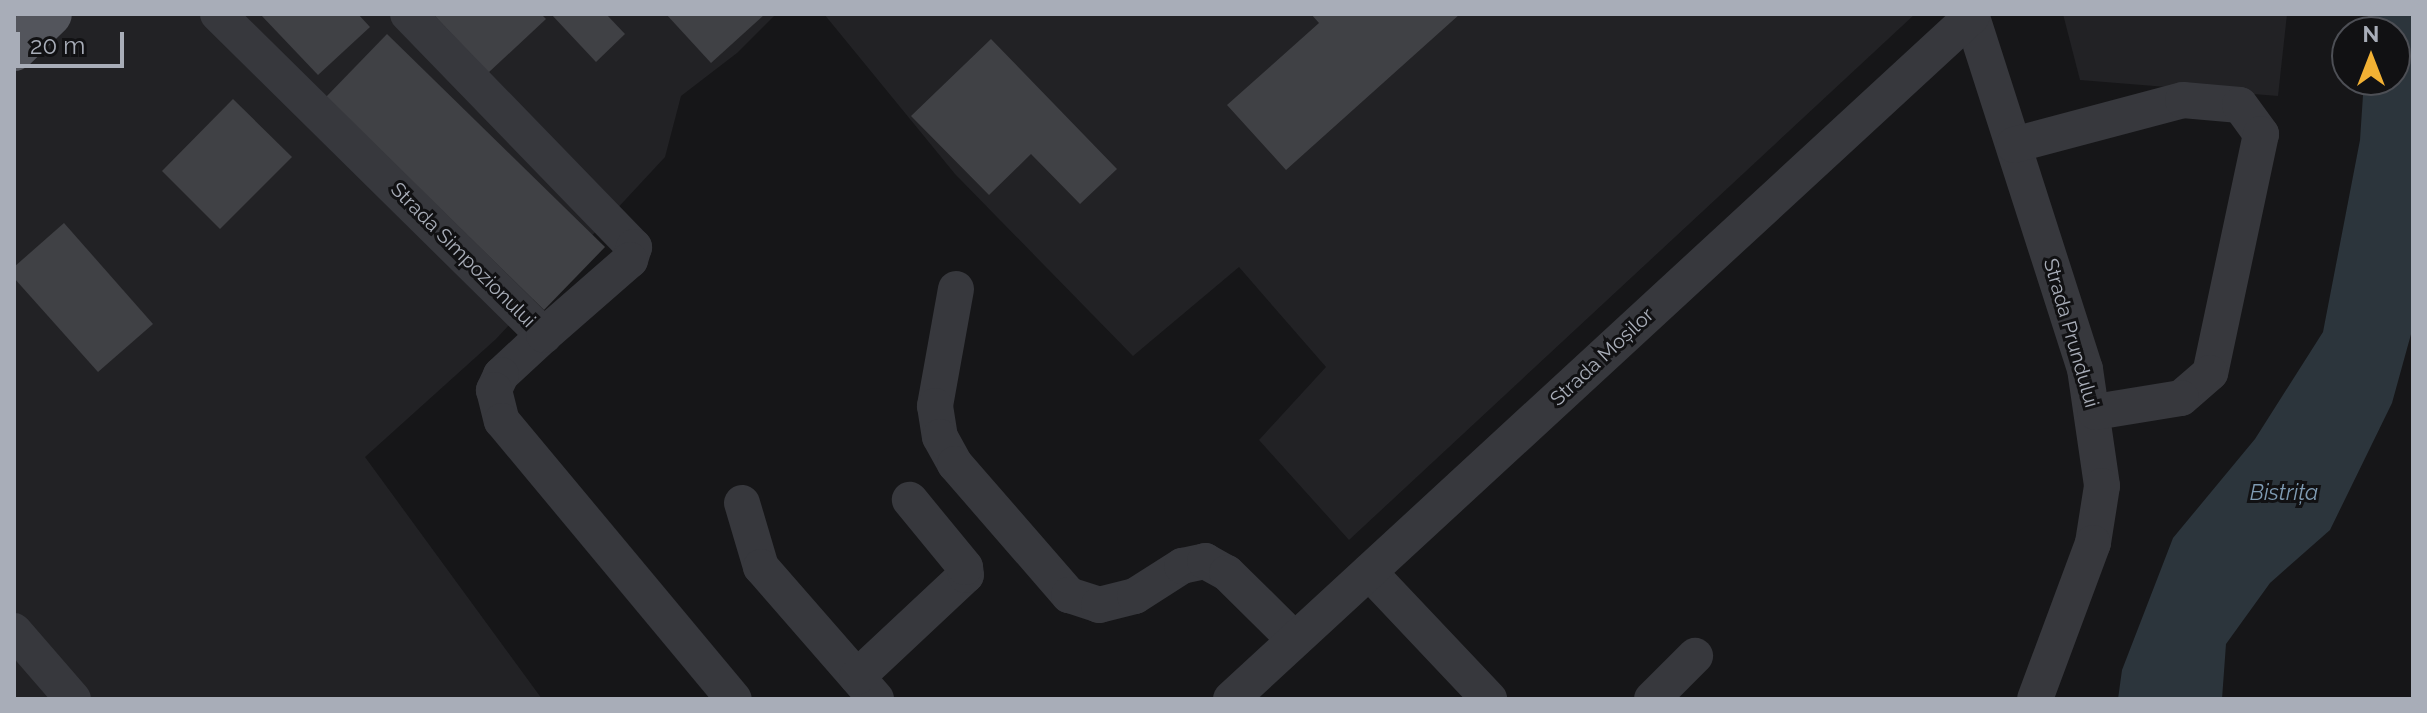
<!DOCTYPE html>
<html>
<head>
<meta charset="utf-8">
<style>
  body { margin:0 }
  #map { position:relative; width:2427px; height:713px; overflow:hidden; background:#161618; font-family:Raleway,sans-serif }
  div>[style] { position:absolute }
  .built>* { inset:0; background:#222225 }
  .water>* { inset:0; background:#2c353c }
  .building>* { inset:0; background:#404145 }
  .minor>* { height:36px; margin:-18px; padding:0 18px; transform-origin:18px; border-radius:18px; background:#37383d }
  .major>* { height:44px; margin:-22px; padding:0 22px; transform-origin:22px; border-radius:22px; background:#53555c }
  span { translate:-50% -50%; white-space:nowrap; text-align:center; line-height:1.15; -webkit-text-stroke:6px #111113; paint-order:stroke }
  .street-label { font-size:20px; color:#a8adb8 }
  .water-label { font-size:22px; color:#7f9bb3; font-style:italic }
  .frame { position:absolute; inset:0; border:16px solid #a8adb8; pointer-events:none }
  .north { position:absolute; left:2331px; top:16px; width:80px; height:80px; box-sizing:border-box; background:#111113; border:2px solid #4d4f55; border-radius:50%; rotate:0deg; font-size:22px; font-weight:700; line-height:32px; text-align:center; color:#a8adb8 }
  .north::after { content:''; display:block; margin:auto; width:28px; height:36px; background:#f2b134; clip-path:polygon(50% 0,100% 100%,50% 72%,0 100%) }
  .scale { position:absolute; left:16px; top:32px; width:108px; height:36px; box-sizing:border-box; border:4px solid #a8adb8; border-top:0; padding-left:10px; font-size:24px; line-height:28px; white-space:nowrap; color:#a8adb8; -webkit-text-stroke:6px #111113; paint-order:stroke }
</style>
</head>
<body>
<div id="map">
  <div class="built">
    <i style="clip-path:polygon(14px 14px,776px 14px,737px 53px,681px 96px,665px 157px,496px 339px,365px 457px,542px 699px,14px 699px)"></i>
    <i style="clip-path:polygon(824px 14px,1915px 14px,1349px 540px,1259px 440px,1326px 367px,1239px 267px,1133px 356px,955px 174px)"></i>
    <i style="clip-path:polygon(2063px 14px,2287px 14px,2278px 96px,2080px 80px)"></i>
  </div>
  <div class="water">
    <i style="clip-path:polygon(2368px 14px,2413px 14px,2413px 327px,2392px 403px,2330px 530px,2270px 583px,2226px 644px,2222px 699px,2118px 699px,2122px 670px,2173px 538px,2255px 439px,2323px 332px,2360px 140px,2364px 80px,2395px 80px,2395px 32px,2367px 32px)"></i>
  </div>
  <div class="building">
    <i style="clip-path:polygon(260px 14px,358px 14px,370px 27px,318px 75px)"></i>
    <i style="clip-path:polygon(433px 14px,541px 14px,546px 19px,488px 73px)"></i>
    <i style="clip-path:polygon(551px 14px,606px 14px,625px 34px,596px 62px)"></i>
    <i style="clip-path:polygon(666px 14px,765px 14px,711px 63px)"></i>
    <i style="clip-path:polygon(1311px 14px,1460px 14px,1286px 170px,1227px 105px,1319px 23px)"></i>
    <i style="clip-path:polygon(387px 34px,605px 247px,544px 310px,326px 97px)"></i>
    <i style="clip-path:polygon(991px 39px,1117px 169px,1080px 204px,1031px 154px,989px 195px,911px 116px)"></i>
    <i style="clip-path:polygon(233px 99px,292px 157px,220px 229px,162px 171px)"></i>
    <i style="clip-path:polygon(64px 223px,153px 324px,98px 372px,14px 278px,14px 267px)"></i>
  </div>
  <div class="minor">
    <i style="left:218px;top:14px;width:458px;rotate:44.6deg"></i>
    <i style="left:544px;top:335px;width:59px;rotate:137.1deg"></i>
    <i style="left:501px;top:375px;width:17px;rotate:115deg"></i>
    <i style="left:494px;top:390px;width:32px;rotate:76deg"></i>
    <i style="left:502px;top:421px;width:362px;rotate:50.2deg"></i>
    <i style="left:408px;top:14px;width:325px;rotate:45.9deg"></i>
    <i style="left:634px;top:247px;width:14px;rotate:107deg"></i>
    <i style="left:630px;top:260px;width:114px;rotate:138.9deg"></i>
    <i style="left:1971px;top:14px;width:373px;rotate:72.2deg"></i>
    <i style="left:2085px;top:369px;width:118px;rotate:81.7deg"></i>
    <i style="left:2102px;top:486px;width:58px;rotate:99deg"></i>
    <i style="left:2093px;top:543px;width:166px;rotate:110.4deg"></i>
    <i style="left:2014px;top:145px;width:175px;rotate:-14.9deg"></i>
    <i style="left:2183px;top:100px;width:57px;rotate:5deg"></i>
    <i style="left:2240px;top:105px;width:36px;rotate:54deg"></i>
    <i style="left:2261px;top:134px;width:244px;rotate:102deg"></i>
    <i style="left:2210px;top:373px;width:38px;rotate:139deg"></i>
    <i style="left:2181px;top:398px;width:87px;rotate:170.8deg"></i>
    <i style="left:956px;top:289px;width:119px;rotate:100.2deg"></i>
    <i style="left:935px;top:406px;width:31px;rotate:81deg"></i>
    <i style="left:940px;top:437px;width:31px;rotate:61deg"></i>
    <i style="left:955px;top:464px;width:174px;rotate:49deg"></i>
    <i style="left:1069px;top:595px;width:32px;rotate:18deg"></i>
    <i style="left:1099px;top:605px;width:37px;rotate:-14deg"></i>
    <i style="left:1135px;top:596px;width:56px;rotate:-32.6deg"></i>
    <i style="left:1182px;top:566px;width:24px;rotate:-12deg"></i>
    <i style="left:1205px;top:561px;width:25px;rotate:29deg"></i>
    <i style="left:1227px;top:573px;width:95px;rotate:44.6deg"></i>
    <i style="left:742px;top:503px;width:67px;rotate:73.5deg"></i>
    <i style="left:761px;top:567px;width:175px;rotate:48.9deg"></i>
    <i style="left:1369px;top:572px;width:175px;rotate:46.6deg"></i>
    <i style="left:14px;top:631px;width:90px;rotate:49.1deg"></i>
    <i style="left:857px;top:677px;width:149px;rotate:-43.1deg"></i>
    <i style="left:966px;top:575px;width:8px;rotate:-97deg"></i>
    <i style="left:965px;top:567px;width:87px;rotate:-129.4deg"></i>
    <i style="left:1231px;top:699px;width:1008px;rotate:-42.67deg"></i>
    <i style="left:1652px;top:699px;width:61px;rotate:-45deg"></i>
  </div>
  <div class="major">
    <i style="left:14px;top:49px;width:50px;rotate:-44.2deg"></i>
  </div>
  <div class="street-label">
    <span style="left:463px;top:255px;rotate:45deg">Strada Simpozionului</span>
    <span style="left:2071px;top:333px;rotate:74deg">Strada Prundului</span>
    <span style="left:1602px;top:357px;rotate:-43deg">Strada Moșilor</span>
  </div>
  <div class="water-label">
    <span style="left:2284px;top:493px">Bistrița</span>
  </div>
  <div class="frame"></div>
  <div class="north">N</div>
  <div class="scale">20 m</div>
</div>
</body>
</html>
